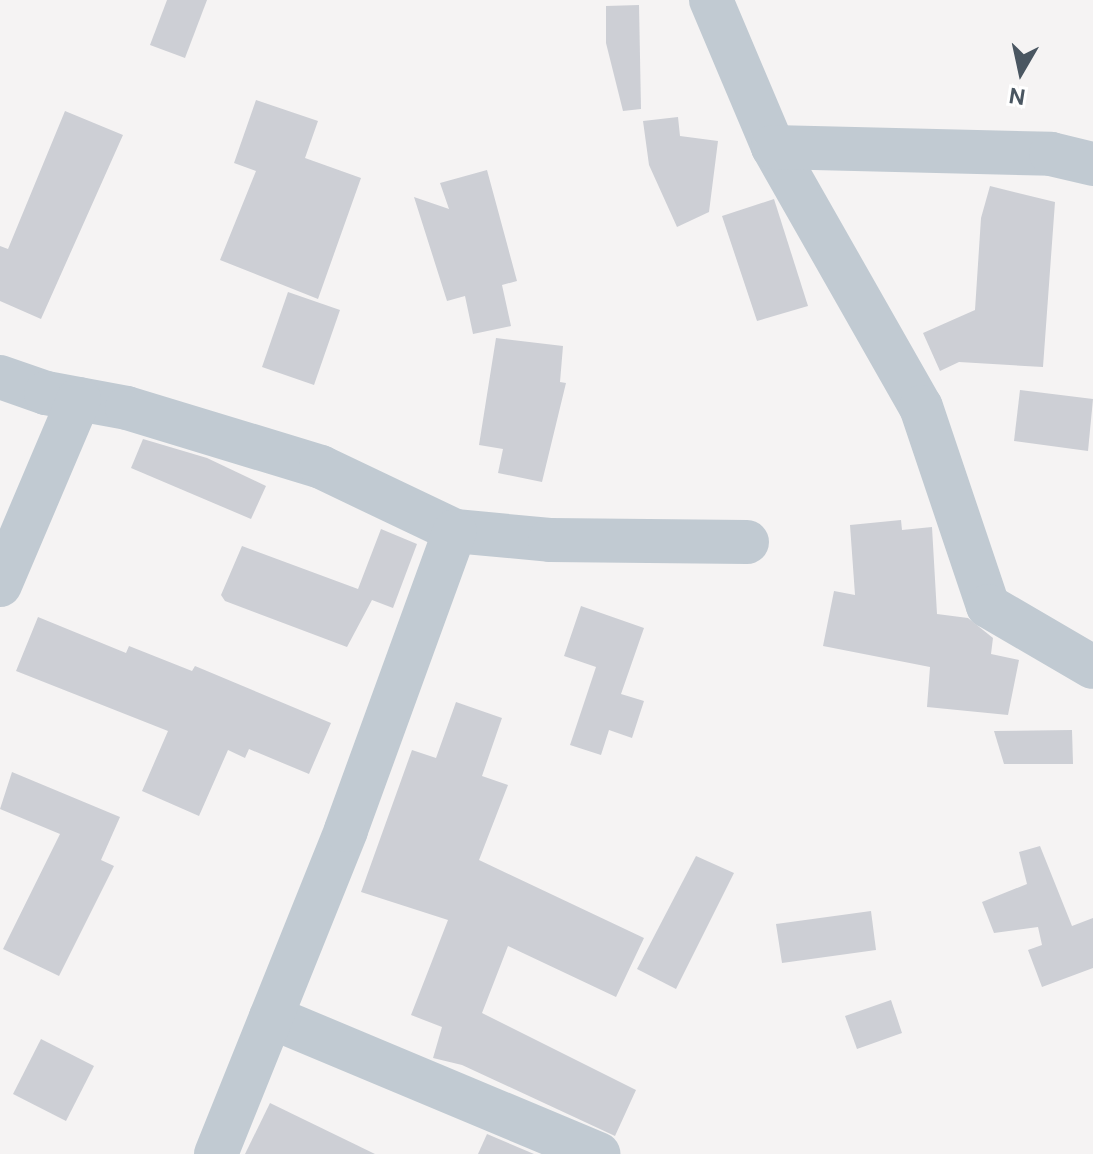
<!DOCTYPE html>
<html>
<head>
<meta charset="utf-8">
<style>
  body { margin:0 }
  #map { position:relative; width:1093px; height:1154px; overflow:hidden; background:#f5f3f3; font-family:"DM Sans",sans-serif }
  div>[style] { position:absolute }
  .building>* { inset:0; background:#cdcfd5 }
  .minor>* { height:44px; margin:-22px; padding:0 22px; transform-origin:22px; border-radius:22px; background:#c1cad2 }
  span { translate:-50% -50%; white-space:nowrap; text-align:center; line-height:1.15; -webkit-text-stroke:6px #fff; paint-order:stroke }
  .north { position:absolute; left:981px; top:32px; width:80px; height:80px; -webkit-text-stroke:6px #fff; paint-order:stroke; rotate:189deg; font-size:22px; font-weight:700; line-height:32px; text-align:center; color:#4a5661 }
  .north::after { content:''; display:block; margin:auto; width:28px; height:36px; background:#4a5661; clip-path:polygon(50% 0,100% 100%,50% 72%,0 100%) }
</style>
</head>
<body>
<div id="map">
  <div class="building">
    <i style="clip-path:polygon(167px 0,207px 0,185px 58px,150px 45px)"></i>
    <i style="clip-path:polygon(639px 5px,641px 109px,623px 111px,606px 43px,606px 6px)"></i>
    <i style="clip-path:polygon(256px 100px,318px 121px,305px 158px,361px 178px,318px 299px,220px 260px,256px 171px,234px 163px)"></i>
    <i style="clip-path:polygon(65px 111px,123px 135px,41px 319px,0 301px,0 246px,8px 249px)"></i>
    <i style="clip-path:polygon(678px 117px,680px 136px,718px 141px,709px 212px,677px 227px,649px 165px,643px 121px)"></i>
    <i style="clip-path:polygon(487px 170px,517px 281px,502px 285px,511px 326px,473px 334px,465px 296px,447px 301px,414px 197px,449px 209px,440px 183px)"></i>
    <i style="clip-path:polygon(990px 186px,1055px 202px,1043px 367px,959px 362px,940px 371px,923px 333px,975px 310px,981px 218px)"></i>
    <i style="clip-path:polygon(774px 199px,808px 306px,757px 321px,722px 216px)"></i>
    <i style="clip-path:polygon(288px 292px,340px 310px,314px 385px,262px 367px)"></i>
    <i style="clip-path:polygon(496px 338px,563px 346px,560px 382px,566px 383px,542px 482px,498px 473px,503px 449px,479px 445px)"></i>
    <i style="clip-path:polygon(1020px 390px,1093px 399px,1088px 451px,1014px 441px)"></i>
    <i style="clip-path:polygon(143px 439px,207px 458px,266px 486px,251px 519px,131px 468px)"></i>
    <i style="clip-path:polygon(901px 520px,902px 530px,932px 527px,937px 614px,968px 618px,993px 638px,991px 654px,1019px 660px,1008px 715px,927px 707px,930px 667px,823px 646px,834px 591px,855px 595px,850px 525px)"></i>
    <i style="clip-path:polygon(381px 529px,417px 544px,393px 608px,372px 600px,347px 647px,225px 601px,221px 595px,242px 546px,358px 589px)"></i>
    <i style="clip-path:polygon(581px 606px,644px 628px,621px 694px,644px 701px,632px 738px,609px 730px,601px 755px,570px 745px,596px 667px,564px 656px)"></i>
    <i style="clip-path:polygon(38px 617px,126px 653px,129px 646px,192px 671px,195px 666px,331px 723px,309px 774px,249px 749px,245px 758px,228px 750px,199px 816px,142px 791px,168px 731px,16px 671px)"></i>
    <i style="clip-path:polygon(456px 702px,502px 718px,482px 776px,508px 785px,479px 860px,644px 938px,616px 997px,508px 946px,482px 1013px,636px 1090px,615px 1136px,462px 1065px,433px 1058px,442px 1027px,411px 1015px,448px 920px,361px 892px,412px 750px,436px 758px)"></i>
    <i style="clip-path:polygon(1072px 730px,1073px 764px,1004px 764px,994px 731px)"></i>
    <i style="clip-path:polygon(12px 772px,120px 817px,101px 860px,114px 866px,59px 976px,3px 949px,60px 834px,0 809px)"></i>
    <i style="clip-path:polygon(1040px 846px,1072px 926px,1093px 918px,1093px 968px,1042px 987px,1028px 950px,1042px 945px,1038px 927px,994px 933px,982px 902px,1027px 884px,1019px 852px)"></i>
    <i style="clip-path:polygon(696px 856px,734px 873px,676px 989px,637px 969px)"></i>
    <i style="clip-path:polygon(871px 911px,876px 950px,782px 963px,776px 924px)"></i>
    <i style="clip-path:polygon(891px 1000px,902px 1033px,857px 1049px,845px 1016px)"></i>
    <i style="clip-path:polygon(41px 1039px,94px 1066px,66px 1121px,13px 1094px)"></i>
    <i style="clip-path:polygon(270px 1103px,375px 1154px,245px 1154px)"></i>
    <i style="clip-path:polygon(487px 1134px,534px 1154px,478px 1154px)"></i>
  </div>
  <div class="minor">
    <i style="left:711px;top:0;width:160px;rotate:67.1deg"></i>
    <i style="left:773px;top:147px;width:299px;rotate:60.4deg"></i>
    <i style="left:921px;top:407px;width:210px;rotate:71.4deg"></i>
    <i style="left:988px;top:606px;width:121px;rotate:30.2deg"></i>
    <i style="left:773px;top:147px;width:278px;rotate:1.4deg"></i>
    <i style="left:1051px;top:154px;width:43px;rotate:13.4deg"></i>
    <i style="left:0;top:377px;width:49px;rotate:19.2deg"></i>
    <i style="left:46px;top:393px;width:82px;rotate:10.5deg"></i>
    <i style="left:127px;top:408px;width:203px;rotate:16.9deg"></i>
    <i style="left:321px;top:467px;width:148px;rotate:25.5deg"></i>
    <i style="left:455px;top:531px;width:95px;rotate:5.4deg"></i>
    <i style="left:550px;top:540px;width:197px;rotate:0.6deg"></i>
    <i style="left:0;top:585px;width:202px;rotate:-67deg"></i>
    <i style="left:271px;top:1017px;width:355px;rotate:22.7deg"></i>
    <i style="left:216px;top:1154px;width:349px;rotate:-68.1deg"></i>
    <i style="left:346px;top:830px;width:318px;rotate:-70deg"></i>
  </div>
  <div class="north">N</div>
</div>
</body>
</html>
